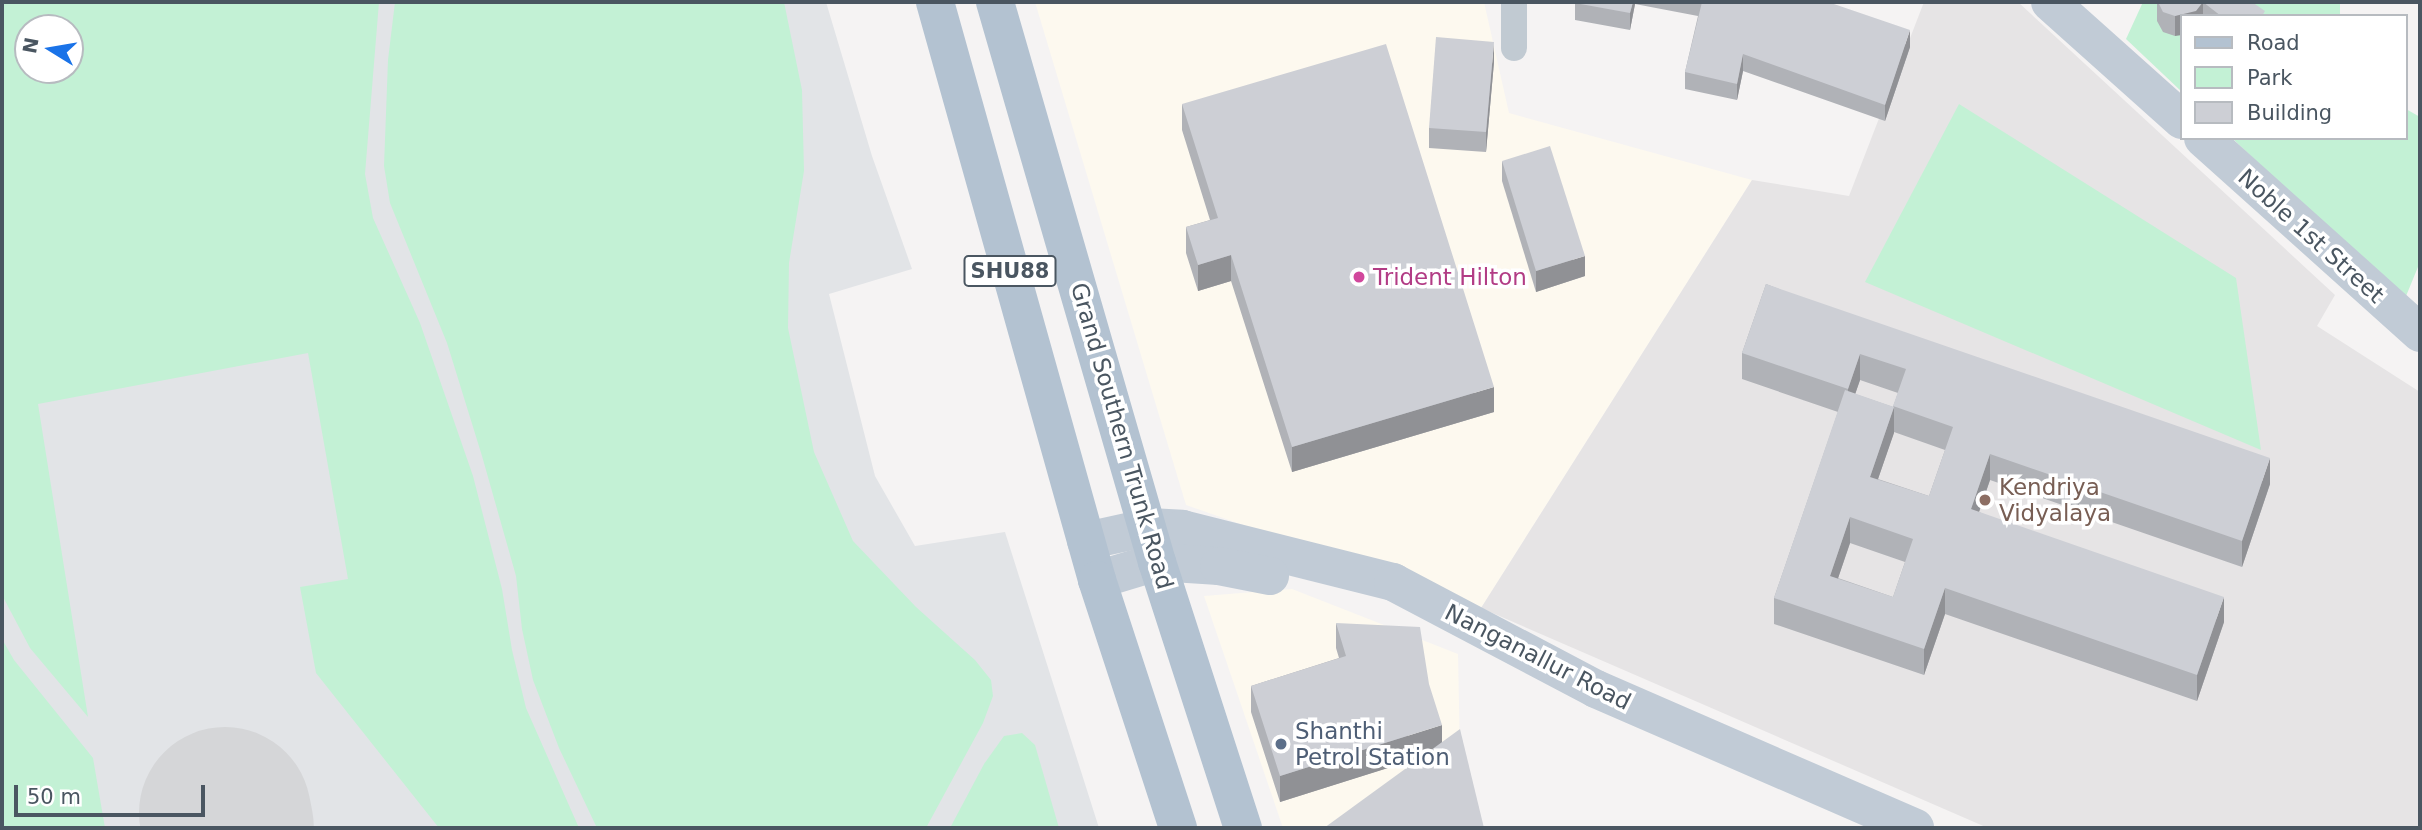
<!DOCTYPE html>
<html>
<head>
<meta charset="utf-8">
<style>
  body { margin:0 }
  #map { position:relative; width:2422px; height:830px; overflow:hidden; background:#f5f3f3; font-family:"DejaVu Sans",sans-serif }
  div>[style] { position:absolute }
  .commercial>* { inset:0; background:#fdf9ef }
  .education>* { inset:0; background:#e6e4e5 }
  .airport>* { inset:0; background:#e2e4e7 }
  .green>* { inset:0; background:#c3f1d5 }
  .runway>* { height:172px; margin:-86px; padding:0 86px; transform-origin:86px; border-radius:86px; background:#d5d6d8 }
  .street>* { height:26px; margin:-13px; padding:0 13px; transform-origin:13px; border-radius:13px; background:#c1cad2 }
  .secondary>* { height:38px; margin:-19px; padding:0 19px; transform-origin:19px; border-radius:19px; background:#c1cbd6 }
  .primary>* { height:38px; margin:-19px; padding:0 19px; transform-origin:19px; border-radius:19px; background:#b3c2d1 }
  .wall>* { inset:0; background:#b0b2b7 }
  .shaded-wall>* { inset:0; background:#909195 }
  .building>* { inset:0; background:#cdcfd5 }
  .dots>* { width:19px; height:19px; translate:-50% -50%; box-sizing:border-box; border:4px solid #fff; border-radius:50% }
  span { translate:-50% -50%; white-space:nowrap; text-align:center; line-height:1.15; -webkit-text-stroke:7px #fff; paint-order:stroke }
  .shield-label span { padding:2px 5px; background:#fff; border:2px solid; border-radius:5px; -webkit-text-stroke-width:0 }
  .shield-label { font-size:21px; color:#4a5661; font-weight:700 }
  .street-label { font-size:23px; color:#4a5661 }
  .hotel-label { font-size:23px; color:#b23c85 }
  .left { translate:0 -50%; text-align:left }
  .education-label { font-size:23px; color:#785e54 }
  .service-label { font-size:23px; color:#4e5e75 }
  .frame { position:absolute; inset:0; border:4px solid #4a5661; pointer-events:none }
  .legend { position:absolute; left:2180px; top:14px; width:228px; height:126px; box-sizing:border-box; background:#fff; border:2px solid #b7bbc0; margin:0; padding:9px 12px; list-style:none; font-size:21px; color:#4a5661 }
  .legend li { display:flex; align-items:center; gap:14px; height:35px }
  .legend b { width:35px; border:2px solid #b7bbc0 }
  .north { position:absolute; left:14px; top:14px; width:70px; height:70px; box-sizing:border-box; background:#fff; border:2px solid #b7bbc0; border-radius:50%; rotate:281deg; font-size:19px; font-weight:700; line-height:28px; text-align:center; color:#4a5661 }
  .north::after { content:''; display:block; margin:auto; width:24px; height:32px; background:#1a73e8; clip-path:polygon(50% 0,100% 100%,50% 72%,0 100%) }
  .scale { position:absolute; left:14px; top:785px; width:191px; height:32px; box-sizing:border-box; border:4px solid #4a5661; border-top:0; padding-left:9px; font-size:21px; line-height:24px; white-space:nowrap; color:#4a5661; -webkit-text-stroke:5px #fff; paint-order:stroke }
</style>
</head>
<body>
<div id="map">
  <div class="commercial">
    <i style="clip-path:polygon(1035px 2px,1484px 2px,1509px 113px,1752px 180px,1481px 608px,1186px 505px)"></i>
    <i style="clip-path:polygon(1292px 589px,1458px 654px,1460px 755px,1360px 828px,1283px 828px,1204px 596px)"></i>
  </div>
  <div class="education">
    <i style="clip-path:polygon(1924px 2px,2018px 2px,2335px 295px,2317px 326px,2420px 392px,2420px 825px,2418px 828px,1988px 828px,1481px 608px,1752px 180px,1849px 196px)"></i>
  </div>
  <div class="airport">
    <i style="clip-path:polygon(evenodd,2px 2px,826px 2px,872px 156px,912px 269px,829px 294px,875px 476px,915px 546px,1005px 532px,1099px 828px,2px 828px,2px 2px,28px 28px,70px 28px,70px 70px,28px 70px,28px 28px)"></i>
  </div>
  <div class="green">
    <i style="clip-path:polygon(evenodd,2px 2px,379px 2px,365px 174px,373px 218px,420px 323px,473px 476px,502px 589px,512px 650px,526px 708px,579px 828px,439px 828px,316px 673px,300px 587px,348px 579px,308px 353px,38px 404px,88px 717px,30px 648px,2px 595px,2px 2px,70px 28px,70px 70px,28px 70px,28px 28px,70px 28px)"></i>
    <i style="clip-path:polygon(395px 2px,784px 2px,802px 90px,804px 171px,789px 263px,788px 328px,814px 452px,853px 541px,916px 607px,975px 660px,991px 680px,993px 696px,983px 723px,926px 828px,597px 828px,559px 748px,533px 680px,522px 629px,516px 576px,482px 456px,447px 343px,390px 203px,384px 166px,388px 60px)"></i>
    <i style="clip-path:polygon(2143px 2px,2340px 2px,2340px 16px,2182px 16px,2182px 92px,2126px 39px)"></i>
    <i style="clip-path:polygon(1959px 104px,2236px 278px,2261px 450px,1865px 282px)"></i>
    <i style="clip-path:polygon(2406px 109px,2420px 117px,2420px 262px,2404px 301px,2232px 138px,2406px 138px)"></i>
    <i style="clip-path:polygon(2px 639px,14px 660px,93px 758px,105px 828px,2px 828px)"></i>
    <i style="clip-path:polygon(1022px 733px,1035px 745px,1059px 828px,950px 828px,984px 764px,1004px 736px)"></i>
  </div>
  <div class="runway">
    <i style="left:225px;top:813px;width:15px;rotate:79deg"></i>
  </div>
  <div class="street">
    <i style="left:1514px;top:2px;width:46px;rotate:90deg"></i>
  </div>
  <div class="secondary">
    <i style="left:2050px;top:2px;width:177px;rotate:41.8deg"></i>
    <i style="left:2203px;top:138px;width:292px;rotate:41.9deg"></i>
    <i style="left:1086px;top:541px;width:65px;rotate:-12.5deg"></i>
    <i style="left:1149px;top:527px;width:33px;rotate:3deg"></i>
    <i style="left:1182px;top:529px;width:218px;rotate:14.1deg"></i>
    <i style="left:1393px;top:582px;width:229px;rotate:27.8deg"></i>
    <i style="left:1596px;top:689px;width:348px;rotate:23.5deg"></i>
    <i style="left:1097px;top:580px;width:63px;rotate:-16.7deg"></i>
    <i style="left:1157px;top:562px;width:62px;rotate:3.7deg"></i>
    <i style="left:1219px;top:566px;width:52px;rotate:11.1deg"></i>
  </div>
  <div class="primary">
    <i style="left:935px;top:2px;width:600px;rotate:74.34deg"></i>
    <i style="left:1097px;top:580px;width:261px;rotate:71.9deg"></i>
    <i style="left:995px;top:2px;width:583px;rotate:73.87deg"></i>
    <i style="left:1157px;top:562px;width:280px;rotate:72.1deg"></i>
  </div>
  <div class="wall">
    <i style="clip-path:polygon(1575px 2px,1828px 2px,1910px 47px,1885px 121px,1743px 71px,1737px 100px,1685px 89px,1685px 72px,1698px 16px,1635px 4px,1630px 30px,1575px 20px)"></i>
    <i style="clip-path:polygon(2157px 2px,2252px 2px,2265px 16px,2182px 16px,2175px 36px,2163px 32px,2157px 21px)"></i>
    <i style="clip-path:polygon(1494px 62px,1486px 152px,1429px 148px,1429px 128px)"></i>
    <i style="clip-path:polygon(1182px 104px,1494px 412px,1292px 472px,1231px 281px,1198px 291px,1186px 253px,1186px 227px,1210px 220px,1182px 130px)"></i>
    <i style="clip-path:polygon(1502px 161px,1585px 276px,1536px 292px,1502px 181px)"></i>
    <i style="clip-path:polygon(evenodd,1766px 284px,2270px 484px,2242px 567px,1990px 480px,1979px 512px,2224px 622px,2197px 701px,1945px 614px,1924px 675px,1774px 624px,1774px 598px,1838px 412px,1742px 379px,1742px 353px,1766px 284px,1860px 380px,1898px 393px,1893px 407px,1855px 394px,1860px 380px,1766px 284px,1894px 432px,1945px 450px,1929px 496px,1878px 479px,1894px 432px,1766px 284px,1850px 543px,1905px 562px,1893px 597px,1838px 578px,1850px 543px)"></i>
    <i style="clip-path:polygon(1336px 623px,1422px 757px,1280px 802px,1251px 712px,1251px 686px,1339px 658px,1336px 648px)"></i>
  </div>
  <div class="shaded-wall">
    <i style="clip-path:polygon(1633px 2px,1635px 2px,1635px 4px,1630px 30px,1630px 13px)"></i>
    <i style="clip-path:polygon(2203px 2px,2203px 16px,2182px 16px,2182px 35px,2175px 36px,2175px 16px)"></i>
    <i style="clip-path:polygon(1910px 30px,1910px 47px,1885px 121px,1885px 105px)"></i>
    <i style="clip-path:polygon(1494px 42px,1494px 62px,1486px 152px,1486px 132px)"></i>
    <i style="clip-path:polygon(1743px 54px,1743px 71px,1737px 100px,1737px 84px)"></i>
    <i style="clip-path:polygon(1231px 255px,1231px 281px,1198px 291px,1198px 265px)"></i>
    <i style="clip-path:polygon(1585px 256px,1585px 276px,1536px 292px,1536px 271px)"></i>
    <i style="clip-path:polygon(1860px 354px,1860px 380px,1848px 415px,1848px 389px)"></i>
    <i style="clip-path:polygon(1494px 387px,1494px 412px,1292px 472px,1292px 447px)"></i>
    <i style="clip-path:polygon(1894px 407px,1894px 433px,1870px 502px,1870px 477px)"></i>
    <i style="clip-path:polygon(1990px 454px,1990px 480px,1971px 535px,1971px 509px)"></i>
    <i style="clip-path:polygon(2270px 458px,2270px 484px,2242px 567px,2242px 541px)"></i>
    <i style="clip-path:polygon(1850px 517px,1850px 543px,1830px 602px,1830px 576px)"></i>
    <i style="clip-path:polygon(1945px 588px,1945px 614px,1924px 675px,1924px 649px)"></i>
    <i style="clip-path:polygon(2224px 597px,2224px 622px,2197px 701px,2197px 675px)"></i>
    <i style="clip-path:polygon(1442px 725px,1442px 751px,1280px 802px,1280px 776px)"></i>
  </div>
  <div class="building">
    <i style="clip-path:polygon(1575px 2px,1633px 2px,1630px 13px,1575px 3px)"></i>
    <i style="clip-path:polygon(1702px 2px,1828px 2px,1910px 30px,1885px 105px,1743px 54px,1737px 84px,1685px 72px)"></i>
    <i style="clip-path:polygon(2158px 2px,2252px 2px,2265px 11px,2262px 16px,2221px 16px,2203px 2px,2196px 11px,2175px 16px,2163px 12px)"></i>
    <i style="clip-path:polygon(1436px 37px,1494px 42px,1486px 132px,1429px 128px)"></i>
    <i style="clip-path:polygon(1386px 44px,1494px 387px,1292px 447px,1231px 255px,1198px 265px,1186px 227px,1218px 218px,1182px 104px)"></i>
    <i style="clip-path:polygon(1550px 146px,1585px 256px,1536px 271px,1502px 161px)"></i>
    <i style="clip-path:polygon(evenodd,1766px 284px,2270px 458px,2242px 541px,1990px 454px,1971px 509px,2224px 597px,2197px 675px,1945px 588px,1924px 649px,1774px 598px,1845px 390px,1894px 407px,1870px 477px,1929px 496px,1953px 427px,1893px 406px,1906px 369px,1860px 354px,1848px 389px,1742px 353px,1766px 284px,1850px 517px,1913px 539px,1893px 597px,1830px 576px,1850px 517px)"></i>
    <i style="clip-path:polygon(1336px 623px,1420px 627px,1429px 684px,1442px 725px,1280px 776px,1251px 686px,1346px 656px)"></i>
    <i style="clip-path:polygon(1460px 729px,1484px 828px,1324px 828px)"></i>
  </div>
  <div class="dots">
    <i style="left:1359px;top:277px;background:#d1479c"></i>
    <i style="left:1985px;top:500px;background:#8d6e63"></i>
    <i style="left:1281px;top:744px;background:#5c6f8a"></i>
  </div>
  <div class="shield-label">
    <span style="left:1010px;top:271px">SHU88</span>
  </div>
  <div class="street-label">
    <span style="left:2311px;top:236px;rotate:42deg">Noble 1st Street</span>
    <span style="left:1122px;top:436px;rotate:74deg">Grand Southern Trunk Road</span>
    <span style="left:1538px;top:657px;rotate:27deg">Nanganallur Road</span>
  </div>
  <div class="hotel-label">
    <span class="left" style="left:1373px;top:277px">Trident Hilton</span>
  </div>
  <div class="education-label">
    <span class="left" style="left:1999px;top:500px">Kendriya<br>Vidyalaya</span>
  </div>
  <div class="service-label">
    <span class="left" style="left:1295px;top:744px">Shanthi<br>Petrol Station</span>
  </div>
  <div class="frame"></div>
  <ul class="legend">
  <li><b style="height:9px;background:#b3c2d1"></b>Road</li>
  <li><b style="height:19px;background:#c3f1d5"></b>Park</li>
  <li><b style="height:19px;background:#cdcfd5"></b>Building</li>
  </ul>
  <div class="north">N</div>
  <div class="scale">50 m</div>
</div>
</body>
</html>
